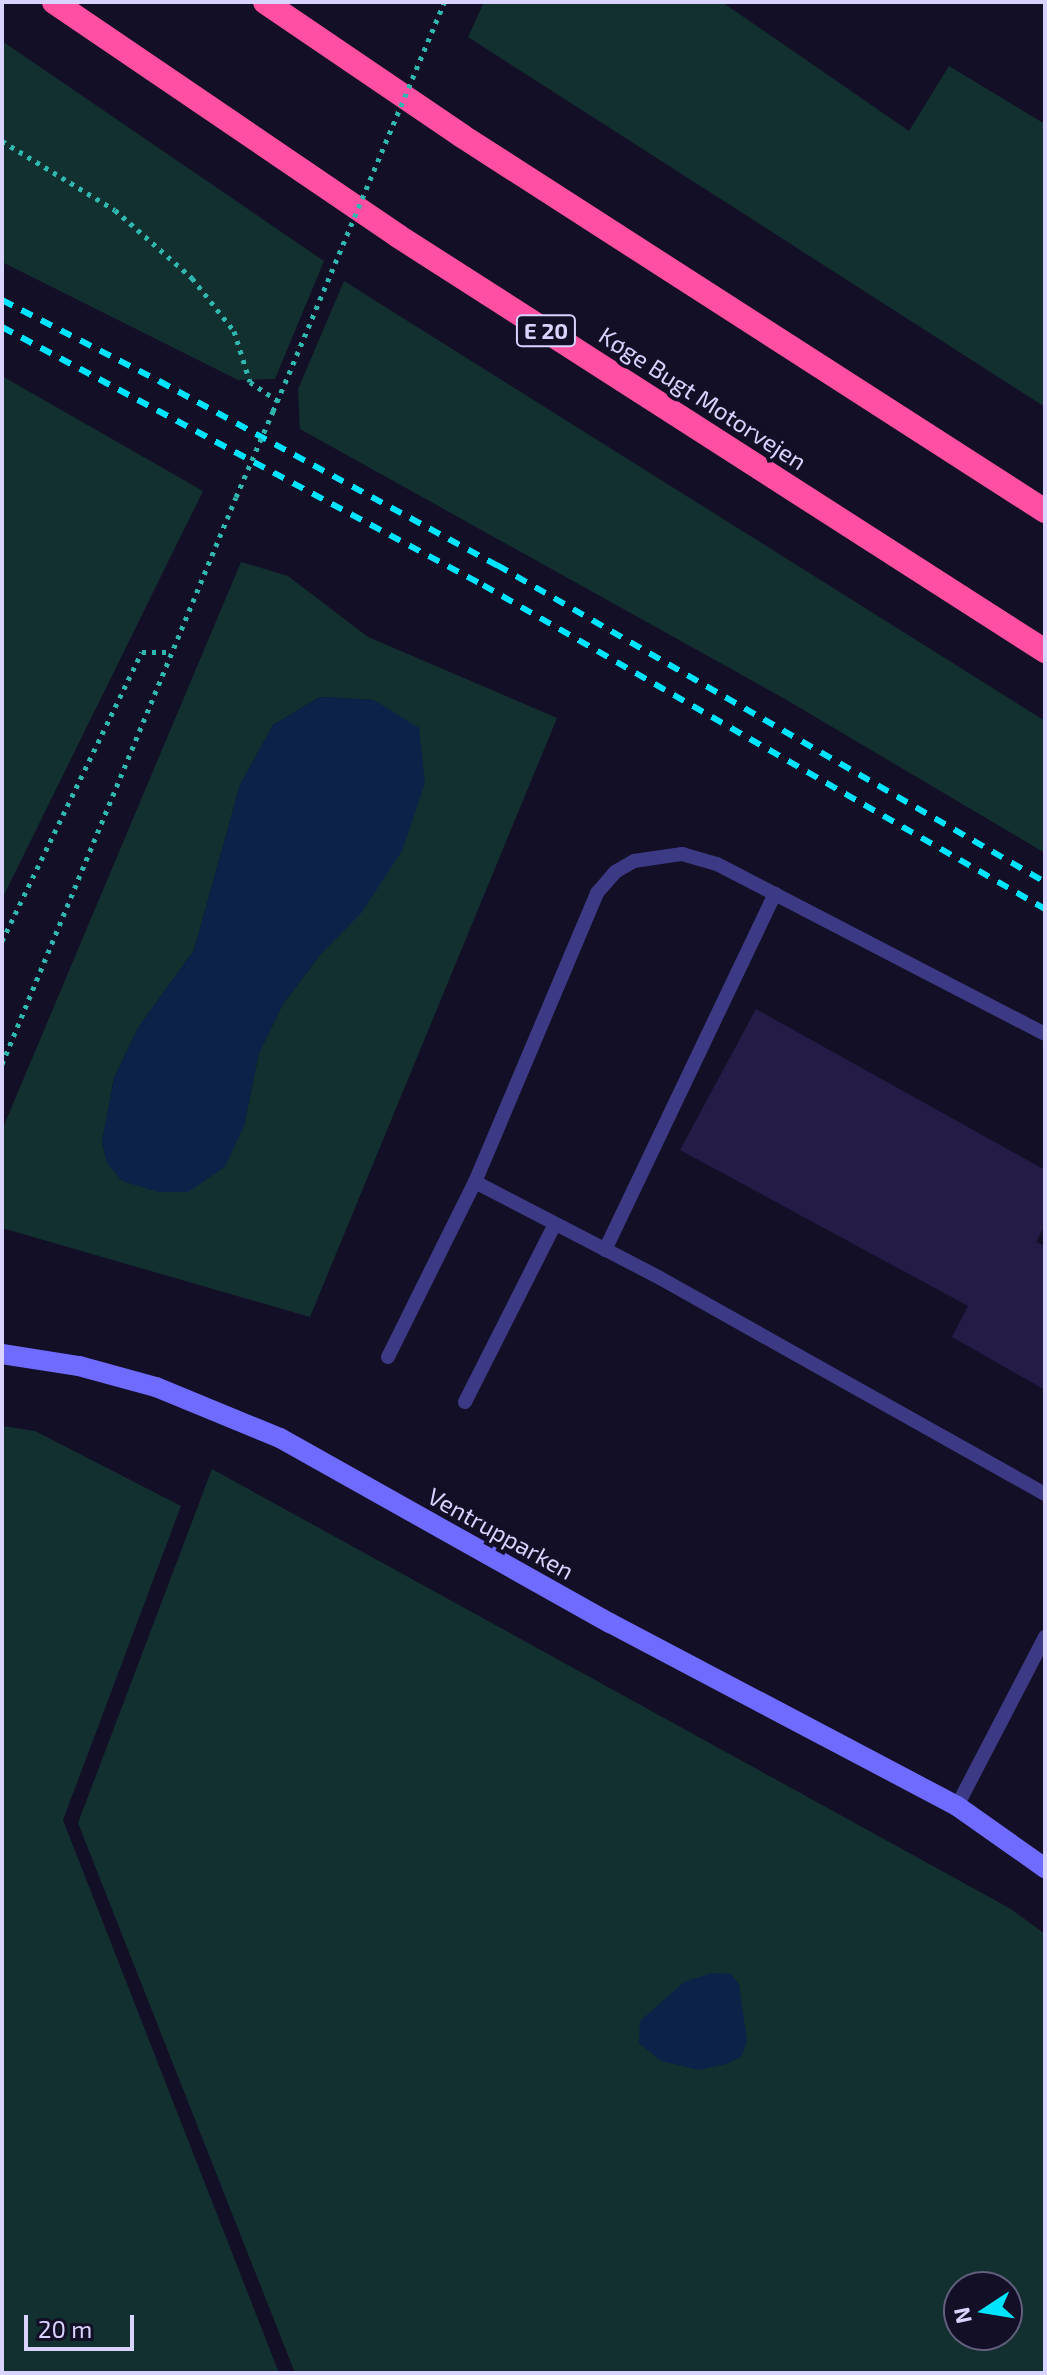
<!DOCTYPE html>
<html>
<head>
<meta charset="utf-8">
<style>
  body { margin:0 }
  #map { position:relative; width:1047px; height:2375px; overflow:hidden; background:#130f26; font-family:"Exo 2",sans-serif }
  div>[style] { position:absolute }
  .green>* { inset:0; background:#12302f }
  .water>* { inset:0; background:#0c2248 }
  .building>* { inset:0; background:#241b47 }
  .path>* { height:5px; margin-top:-2.5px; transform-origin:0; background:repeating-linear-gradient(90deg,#2fb8b0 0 4px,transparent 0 10px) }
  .lane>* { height:14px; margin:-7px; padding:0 7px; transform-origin:7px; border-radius:7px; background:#3d3a85 }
  .secondary>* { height:20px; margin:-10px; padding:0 10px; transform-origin:10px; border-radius:10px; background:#6f6bff }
  .highway>* { height:24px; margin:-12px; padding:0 12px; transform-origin:12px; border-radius:12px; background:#ff4fa3 }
  .rail>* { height:6px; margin-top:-3px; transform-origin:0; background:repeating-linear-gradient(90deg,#00e5ff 0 12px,transparent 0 22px) }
  .path-bridge>* { height:5px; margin-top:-2.5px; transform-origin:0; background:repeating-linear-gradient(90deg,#2fb8b0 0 4px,transparent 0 10px) }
  span { translate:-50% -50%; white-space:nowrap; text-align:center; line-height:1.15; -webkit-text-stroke:8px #130f26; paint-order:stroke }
  .shield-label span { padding:2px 6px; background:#130f26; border:2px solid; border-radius:6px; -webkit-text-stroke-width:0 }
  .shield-label { font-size:22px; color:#d9d4ff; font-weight:700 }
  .street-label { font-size:24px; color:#d9d4ff }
  .frame { position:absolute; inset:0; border:4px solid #d9d4ff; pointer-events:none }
  .north { position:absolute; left:943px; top:2271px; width:80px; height:80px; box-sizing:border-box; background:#130f26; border:2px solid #625e7d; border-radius:50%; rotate:258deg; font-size:22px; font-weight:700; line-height:32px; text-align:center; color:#d9d4ff }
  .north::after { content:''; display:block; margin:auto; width:28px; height:36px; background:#00e5ff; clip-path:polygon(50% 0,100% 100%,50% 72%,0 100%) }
  .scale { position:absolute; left:24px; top:2315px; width:110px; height:36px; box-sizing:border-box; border:4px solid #d9d4ff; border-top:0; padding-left:10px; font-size:24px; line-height:28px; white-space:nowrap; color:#d9d4ff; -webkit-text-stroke:6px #130f26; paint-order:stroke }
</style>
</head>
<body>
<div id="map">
  <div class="green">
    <i style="clip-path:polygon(484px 2px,722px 2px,909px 131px,949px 66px,1045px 124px,1045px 407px,468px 37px)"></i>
    <i style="clip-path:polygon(2px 41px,324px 261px,275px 379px,238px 380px,2px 262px)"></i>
    <i style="clip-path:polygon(344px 281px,1045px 721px,1045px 853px,785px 699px,300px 429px,298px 389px)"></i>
    <i style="clip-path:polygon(2px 376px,203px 491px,2px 899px)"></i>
    <i style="clip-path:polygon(evenodd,241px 562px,288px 576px,368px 637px,557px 718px,310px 1317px,2px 1228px,2px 1130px,241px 562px,320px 697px,374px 700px,319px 956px,283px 1004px,259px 1053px,244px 1126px,107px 1163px,102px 1142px,114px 1078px,138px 1028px,194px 950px,240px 785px,273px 725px,320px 697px)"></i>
    <i style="clip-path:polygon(2px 1426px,35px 1431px,181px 1506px,63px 1820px,279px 2373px,2px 2373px)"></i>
    <i style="clip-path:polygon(evenodd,212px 1469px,1011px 1909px,1045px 1934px,1045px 2373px,295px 2373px,78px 1823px,212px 1469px,959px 2287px,1007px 2287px,1007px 2335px,959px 2335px,959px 2287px)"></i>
  </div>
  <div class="water">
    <i style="clip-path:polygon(320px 697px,374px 700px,419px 728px,425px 783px,402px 851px,362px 912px,319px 956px,283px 1004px,259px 1053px,244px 1126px,225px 1167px,188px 1192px,158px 1192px,122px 1181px,107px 1163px,102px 1142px,114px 1078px,138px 1028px,194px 950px,240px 785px,273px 725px)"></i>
    <i style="clip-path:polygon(711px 1973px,731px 1974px,739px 1984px,747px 2041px,741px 2057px,726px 2064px,699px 2070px,661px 2061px,639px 2043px,640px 2021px,684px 1982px)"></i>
  </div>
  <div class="building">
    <i style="clip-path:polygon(756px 1009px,1045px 1170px,1045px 1225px,1036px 1242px,1045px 1246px,1045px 1390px,952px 1337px,968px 1306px,680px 1150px)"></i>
  </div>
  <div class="path">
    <i style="left:2px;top:141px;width:132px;rotate:31.4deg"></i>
    <i style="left:115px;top:210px;width:103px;rotate:41.4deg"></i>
    <i style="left:192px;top:278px;width:68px;rotate:51.6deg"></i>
    <i style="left:234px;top:331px;width:53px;rotate:72.6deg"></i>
    <i style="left:250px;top:382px;width:34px;rotate:34deg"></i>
    <i style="left:273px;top:411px;width:30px;rotate:-67deg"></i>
    <i style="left:2px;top:941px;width:321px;rotate:-64.2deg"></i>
    <i style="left:142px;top:652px;width:28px"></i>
    <i style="left:2px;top:1064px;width:613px;rotate:-67.57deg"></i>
  </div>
  <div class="lane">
    <i style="left:475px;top:1182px;width:314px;rotate:-67.1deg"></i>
    <i style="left:597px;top:893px;width:28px;rotate:-49deg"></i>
    <i style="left:615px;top:872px;width:22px;rotate:-30deg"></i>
    <i style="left:634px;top:861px;width:49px;rotate:-8.3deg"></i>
    <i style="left:682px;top:854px;width:36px;rotate:16deg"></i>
    <i style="left:717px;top:864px;width:369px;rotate:27.4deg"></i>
    <i style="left:605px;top:1250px;width:395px;rotate:-64.5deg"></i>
    <i style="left:388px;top:1357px;width:195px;rotate:-63.6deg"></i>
    <i style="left:475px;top:1182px;width:208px;rotate:27.4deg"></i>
    <i style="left:660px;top:1278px;width:441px;rotate:29.3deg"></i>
    <i style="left:465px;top:1402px;width:199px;rotate:-63.2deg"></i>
    <i style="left:957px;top:1806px;width:191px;rotate:-62.5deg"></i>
  </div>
  <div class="secondary">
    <i style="left:2px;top:1354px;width:78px;rotate:8.9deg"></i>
    <i style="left:79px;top:1366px;width:80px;rotate:15.3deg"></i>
    <i style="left:156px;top:1387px;width:134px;rotate:22.4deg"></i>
    <i style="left:280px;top:1438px;width:378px;rotate:29.3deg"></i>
    <i style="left:610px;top:1623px;width:392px;rotate:27.8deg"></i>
    <i style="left:957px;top:1806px;width:108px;rotate:35.2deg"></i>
  </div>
  <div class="highway">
    <i style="left:54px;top:2px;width:416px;rotate:34.2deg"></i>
    <i style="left:398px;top:236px;width:769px;rotate:32.68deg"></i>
    <i style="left:265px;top:2px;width:238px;rotate:34.2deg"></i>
    <i style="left:462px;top:136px;width:693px;rotate:32.75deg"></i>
  </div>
  <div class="rail">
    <i style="left:2px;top:300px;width:177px;rotate:27.3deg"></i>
    <i style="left:159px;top:381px;width:385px;rotate:28.6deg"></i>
    <i style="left:497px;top:565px;width:633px;rotate:30.05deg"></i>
    <i style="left:2px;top:327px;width:546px;rotate:28.21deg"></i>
    <i style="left:483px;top:585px;width:649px;rotate:29.96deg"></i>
  </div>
  <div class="path-bridge">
    <i style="left:285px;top:383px;width:413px;rotate:-67.3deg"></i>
    <i style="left:236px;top:497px;width:94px;rotate:-66.7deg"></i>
  </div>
  <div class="shield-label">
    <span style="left:546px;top:331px">E 20</span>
  </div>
  <div class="street-label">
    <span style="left:703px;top:398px;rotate:33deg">Køge Bugt Motorvejen</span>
    <span style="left:501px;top:1533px;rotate:29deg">Ventrupparken</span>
  </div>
  <div class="frame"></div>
  <div class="north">N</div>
  <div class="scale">20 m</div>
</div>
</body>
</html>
